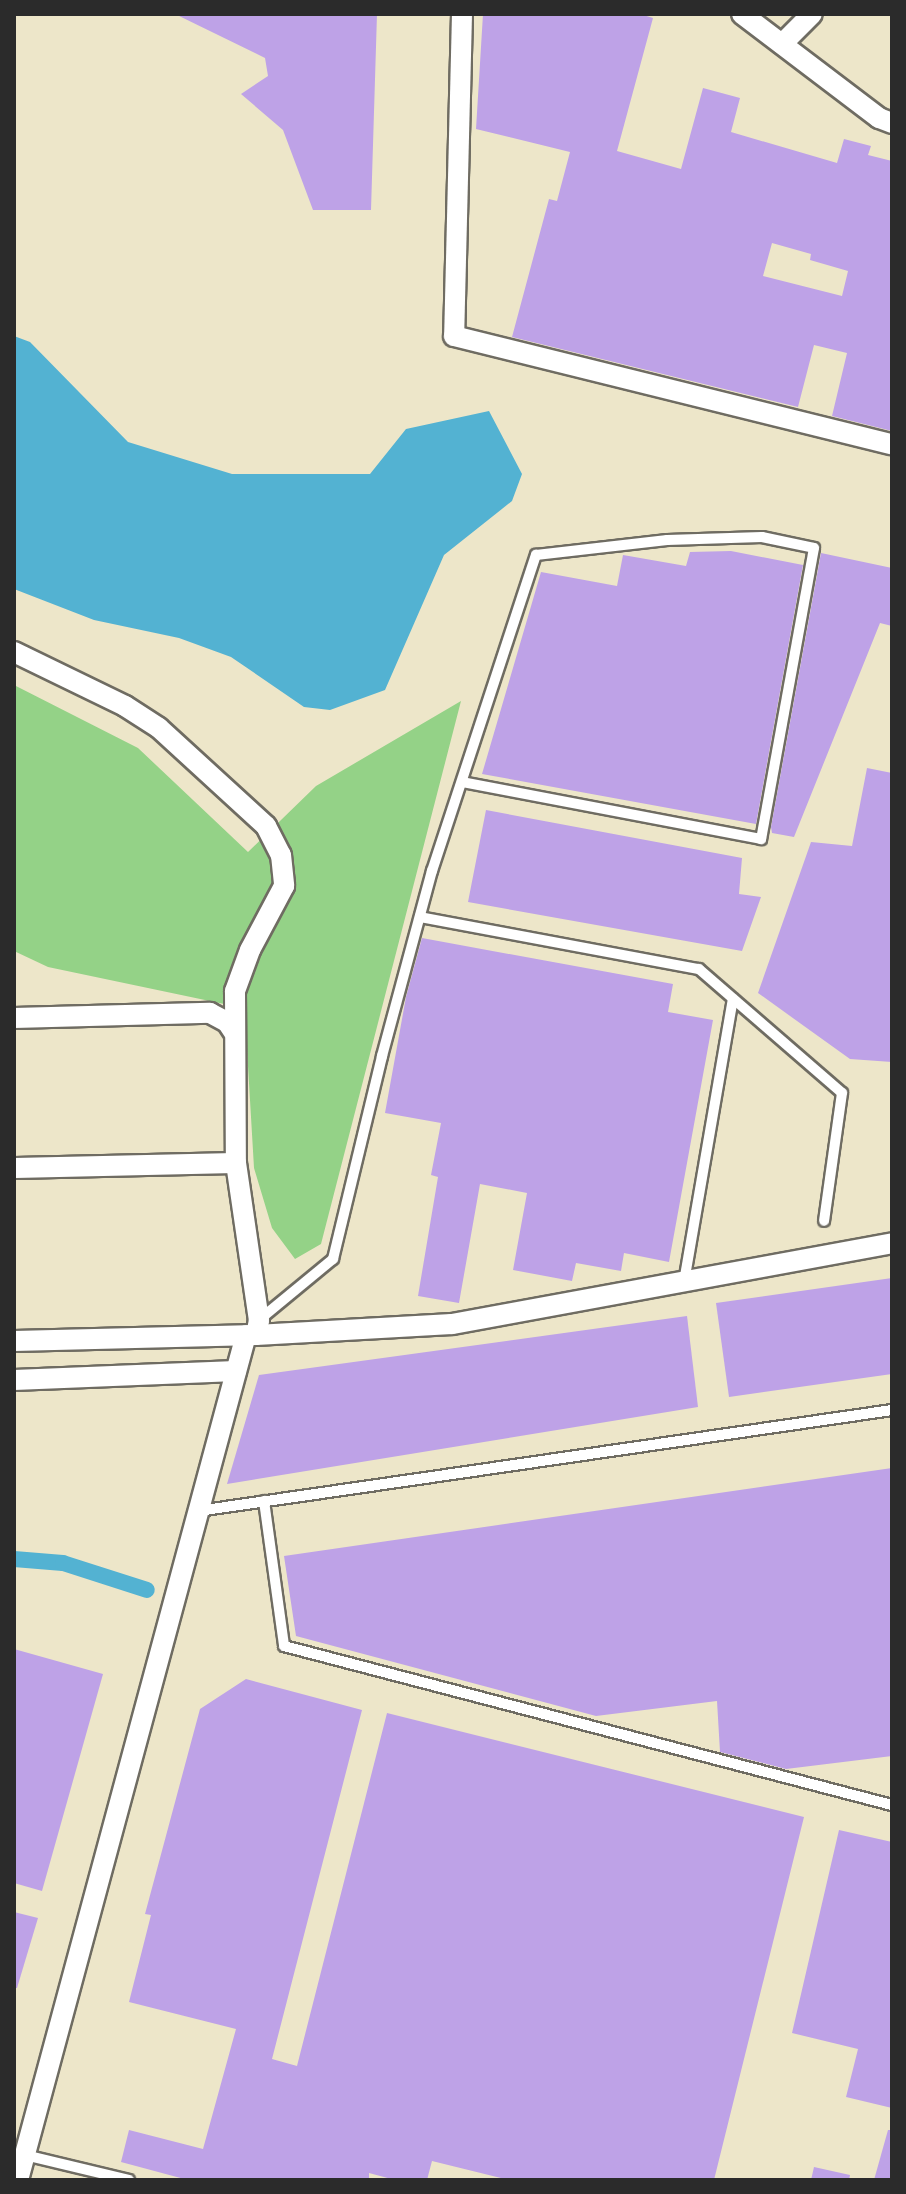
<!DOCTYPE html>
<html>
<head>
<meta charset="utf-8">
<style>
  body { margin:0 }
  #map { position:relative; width:906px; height:2194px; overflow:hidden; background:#ede6c9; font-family:"Indie Flower",sans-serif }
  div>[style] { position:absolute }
  .green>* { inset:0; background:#94d287 }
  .water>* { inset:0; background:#53b2d2 }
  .canal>* { height:16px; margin:-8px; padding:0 8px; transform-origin:8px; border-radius:8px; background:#53b2d2 }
  .building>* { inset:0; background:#bea2e7 }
  .roads { filter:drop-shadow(2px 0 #6f6c62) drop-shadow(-2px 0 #6f6c62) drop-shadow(0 2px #6f6c62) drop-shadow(0 -2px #6f6c62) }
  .lane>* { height:10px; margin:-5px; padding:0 5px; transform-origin:5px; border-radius:5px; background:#fff }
  .street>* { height:20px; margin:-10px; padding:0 10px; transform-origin:10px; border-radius:10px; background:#fff }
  span { translate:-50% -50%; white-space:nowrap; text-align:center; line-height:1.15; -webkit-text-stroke:6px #fdfcf7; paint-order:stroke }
  .frame { position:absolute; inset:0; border:16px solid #2b2b2b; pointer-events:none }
</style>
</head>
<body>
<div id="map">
  <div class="green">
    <i style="clip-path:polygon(14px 685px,138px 748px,248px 852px,316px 786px,461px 701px,321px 1244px,295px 1259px,272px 1228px,254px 1168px,247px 1049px,224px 1004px,48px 967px,14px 951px)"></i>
  </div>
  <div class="water">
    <i style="clip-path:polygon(14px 336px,30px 342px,128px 442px,232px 474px,370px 474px,406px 429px,489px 411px,522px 474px,512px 501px,444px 555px,385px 690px,330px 710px,304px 707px,231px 657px,179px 638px,94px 620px,14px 589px)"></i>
  </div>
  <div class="canal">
    <i style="left:14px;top:1559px;width:49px;rotate:4.7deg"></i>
    <i style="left:63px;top:1563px;width:88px;rotate:17.8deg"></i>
  </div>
  <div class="building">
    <i style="clip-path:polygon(175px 14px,377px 14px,371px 210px,313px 210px,283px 130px,241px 94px,268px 76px,265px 58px)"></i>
    <i style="clip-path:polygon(evenodd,483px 14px,640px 14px,653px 18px,617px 151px,681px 169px,703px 88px,740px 98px,731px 132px,837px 163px,844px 139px,871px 146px,868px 155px,892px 161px,892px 431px,832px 416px,847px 353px,814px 345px,798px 407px,512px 337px,549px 199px,557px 201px,570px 152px,476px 129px,483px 14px,772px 243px,811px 254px,810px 260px,848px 271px,842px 296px,763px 276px,772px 243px)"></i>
    <i style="clip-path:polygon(731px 551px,803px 565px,756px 824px,482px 774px,541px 572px,617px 586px,623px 555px,686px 566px,690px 552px)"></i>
    <i style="clip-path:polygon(821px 553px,892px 568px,892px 626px,880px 623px,794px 837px,772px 833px,771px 827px)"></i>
    <i style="clip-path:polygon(867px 768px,892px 773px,892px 1062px,850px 1059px,758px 993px,811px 842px,852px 846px)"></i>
    <i style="clip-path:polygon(486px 810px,742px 858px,739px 894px,761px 897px,742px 951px,468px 902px)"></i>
    <i style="clip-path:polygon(422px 938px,673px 984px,668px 1012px,713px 1020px,669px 1262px,624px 1253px,621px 1271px,576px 1263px,572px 1281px,513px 1270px,527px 1193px,480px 1184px,459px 1303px,418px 1296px,438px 1177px,431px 1175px,441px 1123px,385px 1113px,406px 997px)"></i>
    <i style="clip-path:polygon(892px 1278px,892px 1374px,729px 1397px,716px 1303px)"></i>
    <i style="clip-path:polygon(687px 1316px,698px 1407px,227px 1484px,259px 1375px)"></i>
    <i style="clip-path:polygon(892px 1468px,892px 1756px,786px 1769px,720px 1752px,717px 1701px,596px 1716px,296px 1636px,284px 1556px)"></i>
    <i style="clip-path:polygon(14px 1649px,103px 1674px,42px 1891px,14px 1883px)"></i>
    <i style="clip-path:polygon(246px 1679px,362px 1710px,272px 2059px,297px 2066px,387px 1713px,804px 1817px,714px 2180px,509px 2180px,432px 2161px,427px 2180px,395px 2180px,369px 2173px,369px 2180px,188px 2180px,121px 2162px,129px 2130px,203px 2149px,236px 2029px,129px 2002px,151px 1915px,145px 1914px,200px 1709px)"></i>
    <i style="clip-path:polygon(839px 1830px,892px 1842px,892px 2108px,846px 2097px,858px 2049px,792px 2033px)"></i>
    <i style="clip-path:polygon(14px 1912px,38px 1918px,17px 1988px,14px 1988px)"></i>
    <i style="clip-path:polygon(888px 2130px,892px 2130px,892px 2180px,874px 2180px)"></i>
    <i style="clip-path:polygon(814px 2167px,850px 2175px,849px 2180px,811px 2180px)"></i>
  </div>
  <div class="roads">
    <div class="lane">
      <i style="left:420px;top:917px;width:284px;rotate:10.6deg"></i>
      <i style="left:699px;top:969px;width:189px;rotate:40.9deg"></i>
      <i style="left:842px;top:1093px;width:129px;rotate:98deg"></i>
      <i style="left:684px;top:1282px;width:287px;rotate:-80.2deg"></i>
      <i style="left:259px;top:1320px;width:96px;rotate:-39.5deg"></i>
      <i style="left:333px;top:1259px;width:209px;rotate:-76.4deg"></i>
      <i style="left:382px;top:1056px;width:192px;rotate:-74.9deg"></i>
      <i style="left:432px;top:871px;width:333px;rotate:-71.8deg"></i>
      <i style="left:536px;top:555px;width:132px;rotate:-6.5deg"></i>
      <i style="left:667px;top:540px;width:95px;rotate:-1.8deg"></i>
      <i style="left:762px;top:537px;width:53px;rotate:11.9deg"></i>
      <i style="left:814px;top:548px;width:296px;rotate:100.3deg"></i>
      <i style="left:761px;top:839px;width:304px;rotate:-169.2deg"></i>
      <i style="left:264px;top:1501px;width:146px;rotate:82.1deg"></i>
      <i style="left:284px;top:1646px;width:628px;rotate:14.66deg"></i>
      <i style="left:198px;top:1511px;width:701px;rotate:-8.28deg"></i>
      <i style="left:25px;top:2155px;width:107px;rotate:13.5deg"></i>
    </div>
    <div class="street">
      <i style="left:462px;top:14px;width:322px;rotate:91.4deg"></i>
      <i style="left:454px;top:336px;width:451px;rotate:13.9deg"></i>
      <i style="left:742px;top:14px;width:172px;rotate:37.2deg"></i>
      <i style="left:879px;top:118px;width:14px;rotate:21deg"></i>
      <i style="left:782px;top:44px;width:42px;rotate:-45deg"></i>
      <i style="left:14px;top:652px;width:123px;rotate:25.9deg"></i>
      <i style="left:125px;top:706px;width:40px;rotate:32.9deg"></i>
      <i style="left:159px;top:728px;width:145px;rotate:42.5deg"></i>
      <i style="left:266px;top:826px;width:33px;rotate:63deg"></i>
      <i style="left:281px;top:855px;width:31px;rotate:84deg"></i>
      <i style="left:284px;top:886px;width:72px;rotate:118deg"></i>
      <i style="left:250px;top:950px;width:44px;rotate:110.1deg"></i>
      <i style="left:235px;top:991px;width:172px;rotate:89.7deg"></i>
      <i style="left:236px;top:1163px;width:159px;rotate:81.7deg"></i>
      <i style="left:259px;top:1320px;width:15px;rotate:101deg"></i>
      <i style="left:14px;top:1018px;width:196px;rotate:-1.5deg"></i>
      <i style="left:210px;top:1013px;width:19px;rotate:28deg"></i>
      <i style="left:227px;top:1022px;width:11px;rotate:56deg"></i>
      <i style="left:14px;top:1168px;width:222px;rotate:-1.3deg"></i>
      <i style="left:14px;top:1341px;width:242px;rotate:-1.4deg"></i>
      <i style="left:256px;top:1335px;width:196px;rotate:-3.2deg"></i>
      <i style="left:452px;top:1324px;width:447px;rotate:-10.4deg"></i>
      <i style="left:14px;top:1380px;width:222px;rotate:-2.3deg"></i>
      <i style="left:18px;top:2180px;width:875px;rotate:-74.9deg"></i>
    </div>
  </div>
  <div class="frame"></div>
</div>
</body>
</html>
